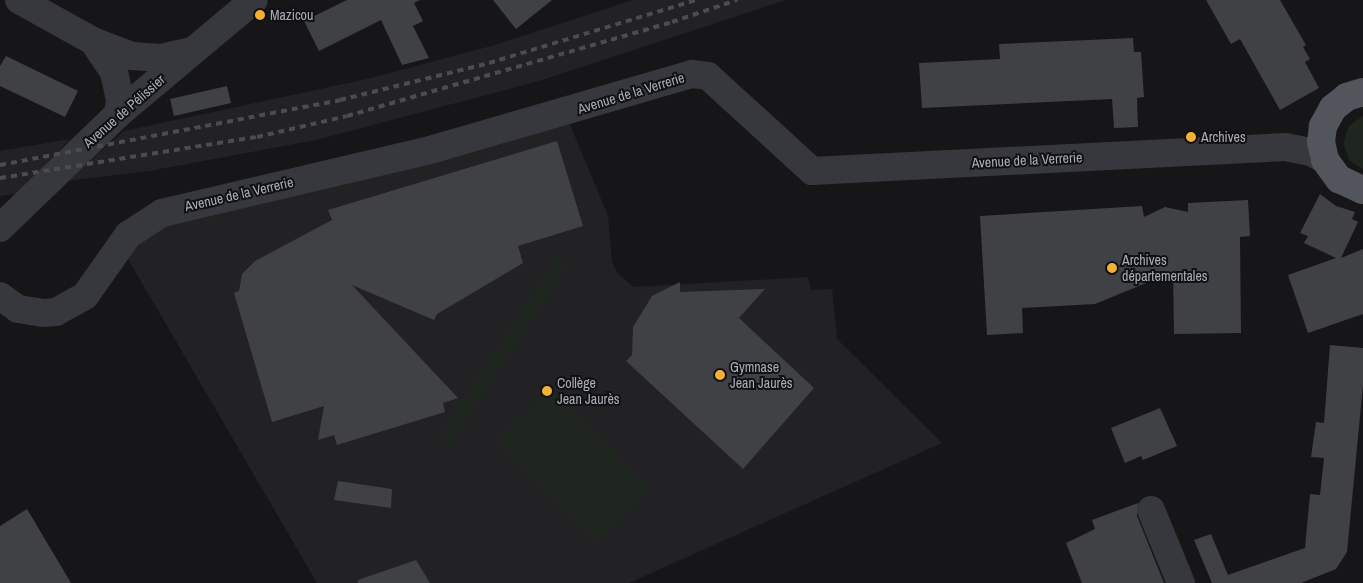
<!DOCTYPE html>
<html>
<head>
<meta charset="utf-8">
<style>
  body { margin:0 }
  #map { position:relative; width:1363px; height:583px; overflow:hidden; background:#161618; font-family:"Archivo Narrow",sans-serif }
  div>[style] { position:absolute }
  .built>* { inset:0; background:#222225 }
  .green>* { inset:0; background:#1e261f }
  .building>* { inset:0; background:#404145 }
  .minor>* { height:28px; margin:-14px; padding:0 14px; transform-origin:14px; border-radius:14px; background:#37383d }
  .major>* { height:28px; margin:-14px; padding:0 14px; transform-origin:14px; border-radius:14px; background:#53555c }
  .rail>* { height:4px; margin-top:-2px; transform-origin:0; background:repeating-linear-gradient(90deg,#4a4c52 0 6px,transparent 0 11px) }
  .dots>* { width:14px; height:14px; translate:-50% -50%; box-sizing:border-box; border:2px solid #111113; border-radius:50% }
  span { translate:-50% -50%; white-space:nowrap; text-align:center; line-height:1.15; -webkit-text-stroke:4px #111113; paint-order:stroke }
  .poi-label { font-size:14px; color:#a8adb8 }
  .left { translate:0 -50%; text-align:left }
  .street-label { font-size:14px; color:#a8adb8 }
</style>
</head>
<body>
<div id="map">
  <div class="built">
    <i style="clip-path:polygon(633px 0,786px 0,539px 81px,316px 140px,149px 171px,67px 181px,124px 131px,367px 79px,495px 45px)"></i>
    <i style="clip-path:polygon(569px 122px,608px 216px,612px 262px,618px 274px,634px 287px,808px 277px,811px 290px,832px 289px,837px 339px,942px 443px,629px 583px,317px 583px,128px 259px,144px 235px,186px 215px)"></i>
    <i style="clip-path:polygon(70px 139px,19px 193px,0 196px,0 151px)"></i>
  </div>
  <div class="green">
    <i style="clip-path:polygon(1363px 116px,1363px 169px,1350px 161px,1343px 144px,1349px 126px)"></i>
    <i style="clip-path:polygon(556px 258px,567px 266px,451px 444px,439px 437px)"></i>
    <i style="clip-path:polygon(551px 387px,651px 490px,597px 543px,497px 440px)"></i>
  </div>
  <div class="building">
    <i style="clip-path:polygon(347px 0,420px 0,414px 3px,423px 21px,413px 26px,429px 58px,402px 65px,381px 20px,319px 51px,304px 21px)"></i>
    <i style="clip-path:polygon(493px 0,552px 0,516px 29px)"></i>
    <i style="clip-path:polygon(1206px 0,1280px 0,1306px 45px,1303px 47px,1310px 59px,1305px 62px,1319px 88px,1280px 110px,1240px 39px,1231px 44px)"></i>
    <i style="clip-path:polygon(1133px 38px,1134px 52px,1141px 52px,1144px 97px,1137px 98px,1138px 127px,1114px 128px,1112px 99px,922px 108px,919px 63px,1000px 59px,999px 44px)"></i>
    <i style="clip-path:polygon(6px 56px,78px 91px,65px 117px,0 86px,0 66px)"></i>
    <i style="clip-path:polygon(227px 86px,231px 103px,174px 116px,170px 99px)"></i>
    <i style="clip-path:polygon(557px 141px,583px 226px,518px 246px,523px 263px,437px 314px,434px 320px,352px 285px,458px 398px,443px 403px,445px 412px,337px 445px,334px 435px,318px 440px,324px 406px,272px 422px,234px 293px,239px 291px,242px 274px,255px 261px,332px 220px,328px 210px)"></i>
    <i style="clip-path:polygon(1320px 194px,1336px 206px,1355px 212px,1352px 219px,1358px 222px,1341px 258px,1363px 249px,1363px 314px,1308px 333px,1288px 275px,1336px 258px,1304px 243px,1308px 236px,1300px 233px)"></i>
    <i style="clip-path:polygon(1248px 200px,1250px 236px,1240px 237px,1241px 333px,1174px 334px,1173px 272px,1095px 304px,1022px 308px,1023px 333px,987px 335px,980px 216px,1142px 206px,1144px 217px,1165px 207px,1188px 212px,1188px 203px)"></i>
    <i style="clip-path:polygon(680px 282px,680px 292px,765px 289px,739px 318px,814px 388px,743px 469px,626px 361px,632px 355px,633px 327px,652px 296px)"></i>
    <i style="clip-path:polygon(1330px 345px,1363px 348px,1363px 385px,1347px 552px,1336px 569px,1301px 583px,1212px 583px,1194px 540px,1211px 534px,1228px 575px,1305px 548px,1310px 494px,1320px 495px,1324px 458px,1311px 457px,1316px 422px,1324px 423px)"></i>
    <i style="clip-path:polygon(1160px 408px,1177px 446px,1143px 460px,1141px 456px,1125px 463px,1111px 428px)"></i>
    <i style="clip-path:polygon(338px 481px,392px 489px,391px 508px,334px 500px)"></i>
    <i style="clip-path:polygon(1138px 503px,1137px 516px,1164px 583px,1082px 583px,1066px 543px,1095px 529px,1092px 520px)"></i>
    <i style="clip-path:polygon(27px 509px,71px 583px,0 583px,0 526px)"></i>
    <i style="clip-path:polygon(416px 560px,430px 583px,358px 583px,358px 580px)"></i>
  </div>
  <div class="minor">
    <i style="left:19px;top:0;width:85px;rotate:29deg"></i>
    <i style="left:93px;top:41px;width:42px;rotate:21deg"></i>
    <i style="left:132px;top:56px;width:29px;rotate:4deg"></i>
    <i style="left:161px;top:58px;width:32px;rotate:-13deg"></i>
    <i style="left:93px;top:41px;width:37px;rotate:56deg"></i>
    <i style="left:114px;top:72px;width:30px;rotate:78deg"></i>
    <i style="left:120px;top:101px;width:13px;rotate:99deg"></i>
    <i style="left:0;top:228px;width:164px;rotate:-44deg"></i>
    <i style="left:118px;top:114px;width:177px;rotate:-40deg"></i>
    <i style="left:0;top:296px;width:22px;rotate:36deg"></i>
    <i style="left:18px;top:309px;width:25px;rotate:9deg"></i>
    <i style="left:43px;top:313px;width:13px;rotate:-4deg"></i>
    <i style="left:56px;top:312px;width:33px;rotate:-29deg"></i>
    <i style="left:85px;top:296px;width:75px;rotate:-54.8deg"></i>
    <i style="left:128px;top:235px;width:40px;rotate:-32.9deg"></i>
    <i style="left:162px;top:213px;width:275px;rotate:-13.2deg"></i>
    <i style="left:430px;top:150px;width:273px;rotate:-16.2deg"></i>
    <i style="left:692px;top:74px;width:16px;rotate:7deg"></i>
    <i style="left:708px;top:76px;width:141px;rotate:42.4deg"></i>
    <i style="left:812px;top:171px;width:474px;rotate:-2.9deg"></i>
    <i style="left:1285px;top:147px;width:26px;rotate:11deg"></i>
    <i style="left:1311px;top:152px;width:16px;rotate:30deg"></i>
    <i style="left:1151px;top:510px;width:79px;rotate:67.7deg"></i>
  </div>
  <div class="major">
    <i style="left:1363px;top:92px;width:17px;rotate:163deg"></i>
    <i style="left:1347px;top:97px;width:18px;rotate:142deg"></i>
    <i style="left:1333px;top:108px;width:21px;rotate:119deg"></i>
    <i style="left:1323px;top:126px;width:16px;rotate:97deg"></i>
    <i style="left:1321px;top:142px;width:18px;rotate:77deg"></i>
    <i style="left:1325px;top:160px;width:24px;rotate:54deg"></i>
    <i style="left:1339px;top:179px;width:26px;rotate:25deg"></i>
  </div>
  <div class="rail">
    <i style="left:0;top:165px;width:346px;rotate:-10.8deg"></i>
    <i style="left:340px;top:100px;width:154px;rotate:-13.9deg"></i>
    <i style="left:489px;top:63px;width:216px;rotate:-16.9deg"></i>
    <i style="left:0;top:178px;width:260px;rotate:-9.1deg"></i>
    <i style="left:257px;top:137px;width:92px;rotate:-13.1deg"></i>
    <i style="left:347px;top:116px;width:338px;rotate:-16.1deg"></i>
    <i style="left:672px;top:22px;width:69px;rotate:-18.7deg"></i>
  </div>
  <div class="dots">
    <i style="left:260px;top:15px;background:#f2b134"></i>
    <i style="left:1191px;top:137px;background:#f2b134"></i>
    <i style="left:1112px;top:268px;background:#f2b134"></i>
    <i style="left:720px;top:375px;background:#f2b134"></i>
    <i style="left:547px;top:391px;background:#f2b134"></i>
  </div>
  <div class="poi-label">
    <span class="left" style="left:270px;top:15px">Mazicou</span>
    <span class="left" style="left:1201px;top:137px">Archives</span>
    <span class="left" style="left:1122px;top:268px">Archives<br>départementales</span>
    <span class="left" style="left:730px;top:375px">Gymnase<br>Jean Jaurès</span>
    <span class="left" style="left:557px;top:391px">Collège<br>Jean Jaurès</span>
  </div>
  <div class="street-label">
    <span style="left:631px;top:93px;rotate:-17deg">Avenue de la Verrerie</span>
    <span style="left:124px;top:111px;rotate:-41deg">Avenue de Pélissier</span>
    <span style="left:1027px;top:160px;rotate:-3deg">Avenue de la Verrerie</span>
    <span style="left:239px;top:194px;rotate:-13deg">Avenue de la Verrerie</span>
  </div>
</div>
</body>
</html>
